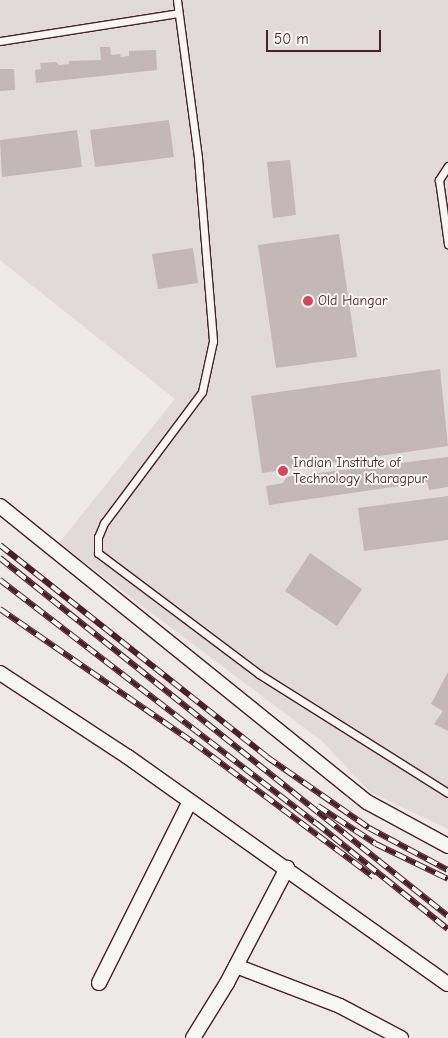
<!DOCTYPE html>
<html>
<head>
<meta charset="utf-8">
<style>
  body { margin:0 }
  #map { position:relative; width:448px; height:1038px; overflow:hidden; background:#ece9e6; font-family:"Comic Neue",sans-serif }
  div>[style] { position:absolute }
  .built>* { inset:0; background:#e0dad8 }
  .building>* { inset:0; background:#c4b7b7 }
  .roads { filter:drop-shadow(1px 0 #4a1f2b) drop-shadow(-1px 0 #4a1f2b) drop-shadow(0 1px #4a1f2b) drop-shadow(0 -1px #4a1f2b) }
  .service>* { height:7px; margin:-3.5px; padding:0 3.5px; transform-origin:3.5px; border-radius:3.5px; background:#f6f6f2 }
  .minor>* { height:14px; margin:-7px; padding:0 7px; transform-origin:7px; border-radius:7px; background:#f6f6f2 }
  .rail>* { height:5.5px; margin-top:-2.75px; transform-origin:0; background:repeating-linear-gradient(90deg,#f6f6f2 0 11px,#4a1f2b 0 22px); box-sizing:border-box; border-block:1px solid #4a1f2b }
  .dots>* { width:14px; height:14px; translate:-50% -50%; box-sizing:border-box; border:2px solid #f6f6f2; border-radius:50% }
  span { translate:-50% -50%; white-space:nowrap; text-align:center; line-height:1.15; -webkit-text-stroke:4px #f6f6f2; paint-order:stroke }
  .poi-label { font-size:14px; color:#4a1f2b }
  .left { translate:0 -50%; text-align:left }
  .scale { position:absolute; left:266px; top:30px; width:115px; height:22px; box-sizing:border-box; border:2px solid #4a1f2b; border-top:0; padding-left:6px; font-size:15px; line-height:18px; white-space:nowrap; color:#4a1f2b; -webkit-text-stroke:4px #f6f6f2; paint-order:stroke }
</style>
</head>
<body>
<div id="map">
  <div class="built">
    <i style="clip-path:polygon(0 0,448px 0,448px 829px,370px 792px,323px 742px,59px 543px,175px 399px,0 260px)"></i>
  </div>
  <div class="building">
    <i style="clip-path:polygon(100px 47px,110px 47px,111px 55px,120px 54px,121px 57px,129px 56px,129px 51px,156px 50px,157px 70px,36px 83px,35px 70px,41px 69px,40px 63px,56px 62px,59px 65px,69px 64px,69px 61px,101px 60px)"></i>
    <i style="clip-path:polygon(0 69px,14px 69px,15px 90px,0 91px)"></i>
    <i style="clip-path:polygon(169px 120px,174px 157px,95px 167px,90px 130px)"></i>
    <i style="clip-path:polygon(77px 130px,82px 167px,2px 177px,0 140px)"></i>
    <i style="clip-path:polygon(290px 160px,296px 215px,273px 218px,267px 162px)"></i>
    <i style="clip-path:polygon(339px 234px,357px 357px,276px 368px,258px 245px)"></i>
    <i style="clip-path:polygon(193px 248px,198px 283px,158px 289px,152px 254px)"></i>
    <i style="clip-path:polygon(440px 369px,448px 446px,262px 473px,251px 396px)"></i>
    <i style="clip-path:polygon(448px 457px,448px 487px,429px 490px,427px 482px,269px 505px,266px 486px,283px 483px,286px 477px)"></i>
    <i style="clip-path:polygon(448px 496px,448px 540px,364px 551px,358px 508px)"></i>
    <i style="clip-path:polygon(310px 553px,362px 589px,337px 626px,285px 591px)"></i>
    <i style="clip-path:polygon(448px 672px,448px 731px,434px 724px,443px 711px,431px 704px)"></i>
  </div>
  <div class="roads">
    <div class="service">
      <i style="left:177px;top:0;width:159px;rotate:82.4deg"></i>
      <i style="left:198px;top:158px;width:184px;rotate:85.3deg"></i>
      <i style="left:213px;top:341px;width:52px;rotate:102.2deg"></i>
      <i style="left:202px;top:392px;width:164px;rotate:126.8deg"></i>
      <i style="left:104px;top:523px;width:15px;rotate:113deg"></i>
      <i style="left:98px;top:537px;width:16px;rotate:90deg"></i>
      <i style="left:98px;top:553px;width:201px;rotate:36.9deg"></i>
      <i style="left:259px;top:674px;width:223px;rotate:32.2deg"></i>
      <i style="left:0;top:41px;width:180px;rotate:-8.9deg"></i>
      <i style="left:448px;top:166px;width:17px;rotate:123deg"></i>
      <i style="left:439px;top:180px;width:65px;rotate:82deg"></i>
    </div>
    <div class="minor">
      <i style="left:0;top:506px;width:471px;rotate:38.9deg"></i>
      <i style="left:367px;top:802px;width:92px;rotate:28.5deg"></i>
      <i style="left:0;top:673px;width:153px;rotate:33.3deg"></i>
      <i style="left:128px;top:757px;width:392px;rotate:35.4deg"></i>
      <i style="left:236px;top:966px;width:111px;rotate:21deg"></i>
      <i style="left:340px;top:1006px;width:69px;rotate:27.7deg"></i>
      <i style="left:99px;top:983px;width:203px;rotate:-63.4deg"></i>
      <i style="left:193px;top:1038px;width:65px;rotate:-58.3deg"></i>
      <i style="left:227px;top:983px;width:130px;rotate:-62.4deg"></i>
    </div>
  </div>
  <div class="rail">
    <i style="left:0;top:545px;width:341px;rotate:38.4deg"></i>
    <i style="left:267px;top:757px;width:124px;rotate:34.8deg"></i>
    <i style="left:369px;top:828px;width:89px;rotate:28deg"></i>
    <i style="left:0;top:558px;width:573px;rotate:38.63deg"></i>
    <i style="left:0;top:580px;width:399px;rotate:37.6deg"></i>
    <i style="left:316px;top:823px;width:169px;rotate:38.8deg"></i>
    <i style="left:0;top:609px;width:236px;rotate:34.6deg"></i>
    <i style="left:194px;top:743px;width:224px;rotate:36.7deg"></i>
    <i style="left:318px;top:806px;width:69px;rotate:33.2deg"></i>
    <i style="left:376px;top:844px;width:80px;rotate:25.9deg"></i>
  </div>
  <div class="dots">
    <i style="left:308px;top:301px;background:#d1495b"></i>
    <i style="left:283px;top:471px;background:#d1495b"></i>
  </div>
  <div class="poi-label">
    <span class="left" style="left:318px;top:301px">Old Hangar</span>
    <span class="left" style="left:293px;top:471px">Indian Institute of<br>Technology Kharagpur</span>
  </div>
  <div class="scale">50 m</div>
</div>
</body>
</html>
